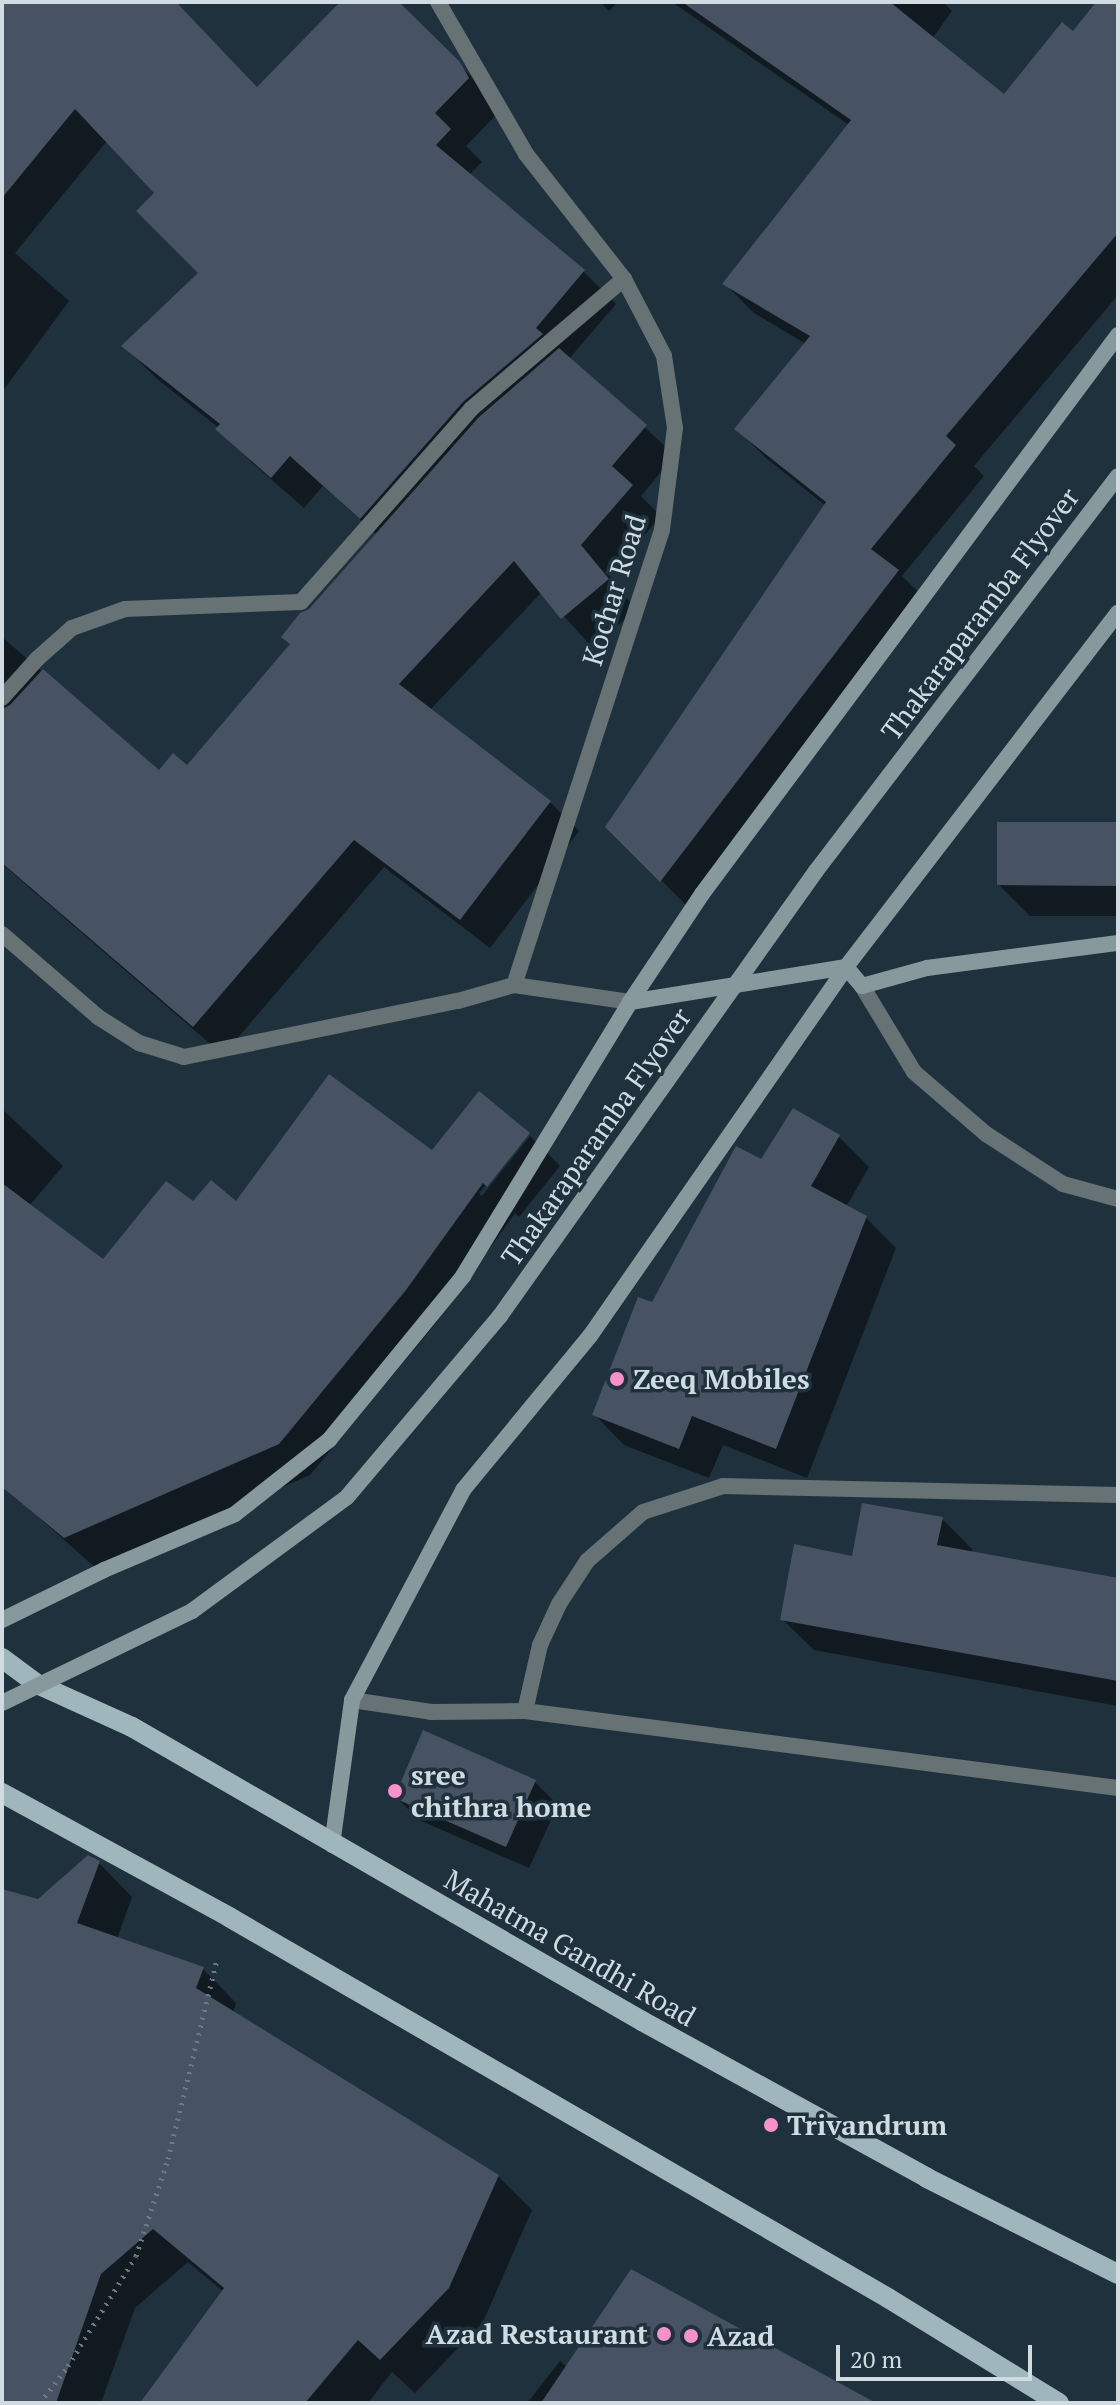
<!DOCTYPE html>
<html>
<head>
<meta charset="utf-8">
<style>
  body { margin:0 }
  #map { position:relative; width:1120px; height:2405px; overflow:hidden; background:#1f313d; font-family:"PT Serif",serif }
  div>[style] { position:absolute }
  .shadow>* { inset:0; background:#0007 }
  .building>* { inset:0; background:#475263 }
  .path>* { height:5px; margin-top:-2.5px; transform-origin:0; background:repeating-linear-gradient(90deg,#6b7a83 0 2px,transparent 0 8px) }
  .lane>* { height:16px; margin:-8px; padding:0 8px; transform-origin:8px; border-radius:8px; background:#677275 }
  .street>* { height:16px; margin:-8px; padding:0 8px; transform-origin:8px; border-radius:8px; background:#677275 }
  .secondary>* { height:16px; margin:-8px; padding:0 8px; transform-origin:8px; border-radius:8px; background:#87999d }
  .primary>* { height:20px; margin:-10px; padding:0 10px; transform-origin:10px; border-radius:10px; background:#9fb6bc }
  .secondary-bridge>* { height:16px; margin:-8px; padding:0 8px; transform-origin:8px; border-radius:8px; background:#87999d }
  .dots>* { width:22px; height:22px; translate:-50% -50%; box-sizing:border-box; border:4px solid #1f313d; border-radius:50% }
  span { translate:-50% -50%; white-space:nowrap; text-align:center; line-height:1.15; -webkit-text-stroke:7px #1f313d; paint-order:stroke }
  .street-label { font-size:28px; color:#d0dbe2 }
  .poi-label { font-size:28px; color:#d0dbe2; font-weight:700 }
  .left { translate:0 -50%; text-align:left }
  .right { translate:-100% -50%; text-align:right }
  .frame { position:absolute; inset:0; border:4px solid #d0dbe2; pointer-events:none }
  .scale { position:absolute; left:836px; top:2345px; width:196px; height:36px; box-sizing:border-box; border:4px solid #d0dbe2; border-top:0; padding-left:10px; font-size:24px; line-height:28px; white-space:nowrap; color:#d0dbe2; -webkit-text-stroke:6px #1f313d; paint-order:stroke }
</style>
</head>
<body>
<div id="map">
  <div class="shadow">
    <i style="clip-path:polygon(2px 2px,173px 2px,258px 89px,343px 2px,396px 2px,491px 96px,500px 111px,466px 146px,482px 162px,469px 175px,584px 272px,616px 304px,569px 359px,675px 455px,641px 496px,661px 516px,609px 575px,636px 610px,592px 647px,542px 592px,430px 710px,550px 802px,579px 831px,490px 948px,384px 867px,223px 1055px,2px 864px,2px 637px,159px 773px,187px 768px,292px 644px,284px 637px,376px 534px,323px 486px,304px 508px,250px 461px,219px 428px,156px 378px,124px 346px,200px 273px,157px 193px,107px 141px,15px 253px,69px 301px,2px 392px)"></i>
    <i style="clip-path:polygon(600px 2px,618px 2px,609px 11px)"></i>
    <i style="clip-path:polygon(672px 2px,943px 2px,952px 11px,932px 39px,1004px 97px,1073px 34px,1099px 2px,1118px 2px,1118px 295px,974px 466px,984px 476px,902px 576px,926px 600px,690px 909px,607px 826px,826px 506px,766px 458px,737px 429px,806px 344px,754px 313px,725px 284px,849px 125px)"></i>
    <i style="clip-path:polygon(1118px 824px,1118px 916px,1030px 916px,999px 885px)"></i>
    <i style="clip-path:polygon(2px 1109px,63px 1166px,29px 1206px,103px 1261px,193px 1204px,236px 1204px,432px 1153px,527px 1134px,479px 1193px,482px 1196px,530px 1136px,560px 1166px,519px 1217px,515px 1213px,437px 1322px,310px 1475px,97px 1569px,2px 1485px)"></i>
    <i style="clip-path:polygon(839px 1137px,869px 1167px,846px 1207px,866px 1218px,896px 1248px,807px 1478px,723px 1445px,709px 1478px,624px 1445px,594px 1414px,653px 1305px,761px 1162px)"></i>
    <i style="clip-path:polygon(942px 1519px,973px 1550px,972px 1554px,1118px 1580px,1118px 1706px,814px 1650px,782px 1619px,854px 1558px)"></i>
    <i style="clip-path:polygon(424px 1733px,535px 1782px,558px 1805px,529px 1868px,419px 1820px,396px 1797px)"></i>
    <i style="clip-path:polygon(99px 1863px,132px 1897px,117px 1939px,203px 1969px,236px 2003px,233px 2013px,498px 2176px,532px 2210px,483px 2322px,415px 2393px,392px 2372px,368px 2403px,143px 2403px,224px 2292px,188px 2262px,135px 2308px,101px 2403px,2px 2403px,2px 1891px,38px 1901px)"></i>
    <i style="clip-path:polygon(560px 2361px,567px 2367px,856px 2403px,527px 2403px)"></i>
  </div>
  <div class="building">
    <i style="clip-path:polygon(2px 2px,176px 2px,257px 87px,340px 2px,399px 2px,460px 62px,469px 78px,435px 113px,451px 129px,436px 145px,585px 270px,536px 328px,543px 334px,463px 402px,360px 519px,290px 456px,271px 478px,215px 429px,220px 424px,121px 346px,198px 273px,136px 211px,154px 193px,75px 109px,2px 198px)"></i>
    <i style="clip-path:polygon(682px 2px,890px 2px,1004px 94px,1062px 22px,1073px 31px,1096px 2px,1118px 2px,1118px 233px,946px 436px,956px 445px,871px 549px,899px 570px,660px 882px,605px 827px,826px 502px,734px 429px,810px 336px,722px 284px,851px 120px)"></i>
    <i style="clip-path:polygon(559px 348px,647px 425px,612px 466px,633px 485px,581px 545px,609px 579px,561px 619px,514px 561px,399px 684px,551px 801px,460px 920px,354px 840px,193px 1027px,2px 863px,2px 709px,10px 705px,43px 669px,159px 770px,173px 753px,187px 765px,290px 644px,281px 637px,300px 613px,309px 609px,479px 417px)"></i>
    <i style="clip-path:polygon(997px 822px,1118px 822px,1118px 886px,997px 885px)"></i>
    <i style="clip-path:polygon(329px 1074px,432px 1150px,479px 1091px,530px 1133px,487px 1187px,483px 1183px,406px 1290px,279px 1444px,64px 1538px,2px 1487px,2px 1183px,103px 1259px,166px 1181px,193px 1201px,211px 1180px,236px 1201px)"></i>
    <i style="clip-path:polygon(793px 1108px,840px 1135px,811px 1186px,867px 1216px,776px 1449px,692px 1416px,679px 1449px,592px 1415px,638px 1297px,652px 1302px,736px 1146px,761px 1159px)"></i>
    <i style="clip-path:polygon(862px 1503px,943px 1517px,937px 1545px,1118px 1578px,1118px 1681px,780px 1620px,794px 1544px,852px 1556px)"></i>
    <i style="clip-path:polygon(423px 1730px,536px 1780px,506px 1847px,394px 1798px)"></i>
    <i style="clip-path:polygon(88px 1855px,100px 1861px,77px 1923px,204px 1967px,196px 1988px,499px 2175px,449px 2288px,380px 2360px,358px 2340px,305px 2403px,140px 2403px,224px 2288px,153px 2229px,101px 2274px,56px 2403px,2px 2403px,2px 1889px,38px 1899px)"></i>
    <i style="clip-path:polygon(631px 2269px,876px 2403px,541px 2403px)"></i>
  </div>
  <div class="path">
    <i style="left:40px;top:2403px;width:46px;rotate:-52.9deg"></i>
    <i style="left:68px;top:2366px;width:129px;rotate:-58.3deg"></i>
    <i style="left:136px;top:2256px;width:102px;rotate:-71.7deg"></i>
    <i style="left:168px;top:2159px;width:205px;rotate:-76.2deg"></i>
  </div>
  <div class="lane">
    <i style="left:862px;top:986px;width:100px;rotate:58.8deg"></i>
    <i style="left:914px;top:1072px;width:95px;rotate:40.7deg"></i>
    <i style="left:986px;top:1134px;width:92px;rotate:33deg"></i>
    <i style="left:1063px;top:1184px;width:57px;rotate:15.3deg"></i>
    <i style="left:352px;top:1700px;width:80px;rotate:8.6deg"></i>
    <i style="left:431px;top:1712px;width:94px;rotate:-0.6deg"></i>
    <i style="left:525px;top:1711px;width:598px;rotate:7.4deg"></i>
    <i style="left:525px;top:1711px;width:68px;rotate:-77.2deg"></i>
    <i style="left:540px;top:1645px;width:45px;rotate:-65.1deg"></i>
    <i style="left:559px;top:1604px;width:51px;rotate:-56.9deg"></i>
    <i style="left:587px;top:1561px;width:74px;rotate:-41.2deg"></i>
    <i style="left:643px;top:1512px;width:84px;rotate:-18deg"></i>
    <i style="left:723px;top:1486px;width:395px;rotate:1.3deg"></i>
  </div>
  <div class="street">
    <i style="left:438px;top:2px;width:176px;rotate:59.9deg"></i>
    <i style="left:526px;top:154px;width:159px;rotate:51.9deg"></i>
    <i style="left:624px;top:279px;width:87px;rotate:62.5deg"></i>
    <i style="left:664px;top:356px;width:73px;rotate:81.3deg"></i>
    <i style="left:675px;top:428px;width:103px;rotate:97.3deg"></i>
    <i style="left:662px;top:530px;width:478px;rotate:108deg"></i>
    <i style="left:514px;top:985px;width:117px;rotate:8.3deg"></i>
    <i style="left:2px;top:698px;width:52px;rotate:-48.1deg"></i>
    <i style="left:37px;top:659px;width:47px;rotate:-41.5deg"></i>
    <i style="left:72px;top:628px;width:56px;rotate:-19.7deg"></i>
    <i style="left:125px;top:609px;width:176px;rotate:-2.3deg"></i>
    <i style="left:301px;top:602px;width:257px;rotate:-48.6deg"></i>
    <i style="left:471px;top:409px;width:201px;rotate:-40.4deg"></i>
    <i style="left:2px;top:934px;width:127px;rotate:40.8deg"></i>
    <i style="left:98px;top:1017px;width:49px;rotate:32.4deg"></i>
    <i style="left:139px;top:1043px;width:47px;rotate:17.3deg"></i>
    <i style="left:184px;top:1057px;width:280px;rotate:-11.6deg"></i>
    <i style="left:458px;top:1001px;width:58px;rotate:-15.9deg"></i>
  </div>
  <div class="secondary">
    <i style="left:816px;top:871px;width:497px;rotate:-52.6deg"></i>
    <i style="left:630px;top:1002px;width:219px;rotate:-9.2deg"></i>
    <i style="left:846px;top:967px;width:25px;rotate:50deg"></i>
    <i style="left:862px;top:986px;width:67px;rotate:-15.5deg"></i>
    <i style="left:927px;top:968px;width:193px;rotate:-7.5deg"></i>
    <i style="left:2px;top:1620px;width:114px;rotate:-26.1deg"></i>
    <i style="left:104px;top:1570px;width:142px;rotate:-23.1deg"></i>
    <i style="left:235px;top:1514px;width:120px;rotate:-38.2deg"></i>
    <i style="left:329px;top:1440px;width:212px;rotate:-50.7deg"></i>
    <i style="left:463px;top:1276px;width:321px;rotate:-58.6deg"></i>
    <i style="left:630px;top:1002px;width:130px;rotate:-56.3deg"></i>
    <i style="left:702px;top:894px;width:697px;rotate:-53.34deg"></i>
    <i style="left:332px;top:1845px;width:146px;rotate:-82.1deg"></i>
    <i style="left:352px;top:1700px;width:238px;rotate:-62.1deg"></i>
    <i style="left:463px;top:1490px;width:200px;rotate:-50.5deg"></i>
    <i style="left:590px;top:1336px;width:449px;rotate:-55.2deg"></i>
    <i style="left:846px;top:967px;width:447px;rotate:-52.5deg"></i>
  </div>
  <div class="primary">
    <i style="left:2px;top:1658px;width:44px;rotate:36.6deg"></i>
    <i style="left:37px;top:1684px;width:104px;rotate:24.4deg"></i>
    <i style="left:132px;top:1727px;width:589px;rotate:29.96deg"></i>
    <i style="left:642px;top:2021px;width:325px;rotate:28.8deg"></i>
    <i style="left:927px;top:2178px;width:214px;rotate:26.7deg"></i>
    <i style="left:2px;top:1793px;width:259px;rotate:28.6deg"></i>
    <i style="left:229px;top:1917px;width:761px;rotate:30.03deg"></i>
    <i style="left:888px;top:2298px;width:201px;rotate:31.6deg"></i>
  </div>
  <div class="secondary-bridge">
    <i style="left:2px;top:1703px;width:211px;rotate:-25.8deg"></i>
    <i style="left:192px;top:1611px;width:192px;rotate:-36.3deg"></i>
    <i style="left:347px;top:1497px;width:237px;rotate:-49.8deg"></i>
    <i style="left:500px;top:1316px;width:546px;rotate:-54.62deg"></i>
  </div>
  <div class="dots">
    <i style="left:617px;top:1379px;background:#f890cc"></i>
    <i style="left:395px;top:1791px;background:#f890cc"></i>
    <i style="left:771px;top:2125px;background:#f890cc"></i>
    <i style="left:664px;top:2334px;background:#f890cc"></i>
    <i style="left:691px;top:2336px;background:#f890cc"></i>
  </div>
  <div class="street-label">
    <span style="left:614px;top:590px;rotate:-73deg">Kochar Road</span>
    <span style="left:980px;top:614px;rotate:-53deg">Thakaraparamba Flyover</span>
    <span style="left:596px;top:1137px;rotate:-55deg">Thakaraparamba Flyover</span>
    <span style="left:570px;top:1948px;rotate:30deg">Mahatma Gandhi Road</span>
  </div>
  <div class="poi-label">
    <span class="left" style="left:633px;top:1379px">Zeeq Mobiles</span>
    <span class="left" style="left:411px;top:1791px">sree<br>chithra home</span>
    <span class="left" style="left:787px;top:2125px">Trivandrum</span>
    <span class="right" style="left:648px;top:2334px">Azad Restaurant</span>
    <span class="left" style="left:707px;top:2336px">Azad</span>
  </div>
  <div class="frame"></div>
  <div class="scale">20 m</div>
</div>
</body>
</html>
